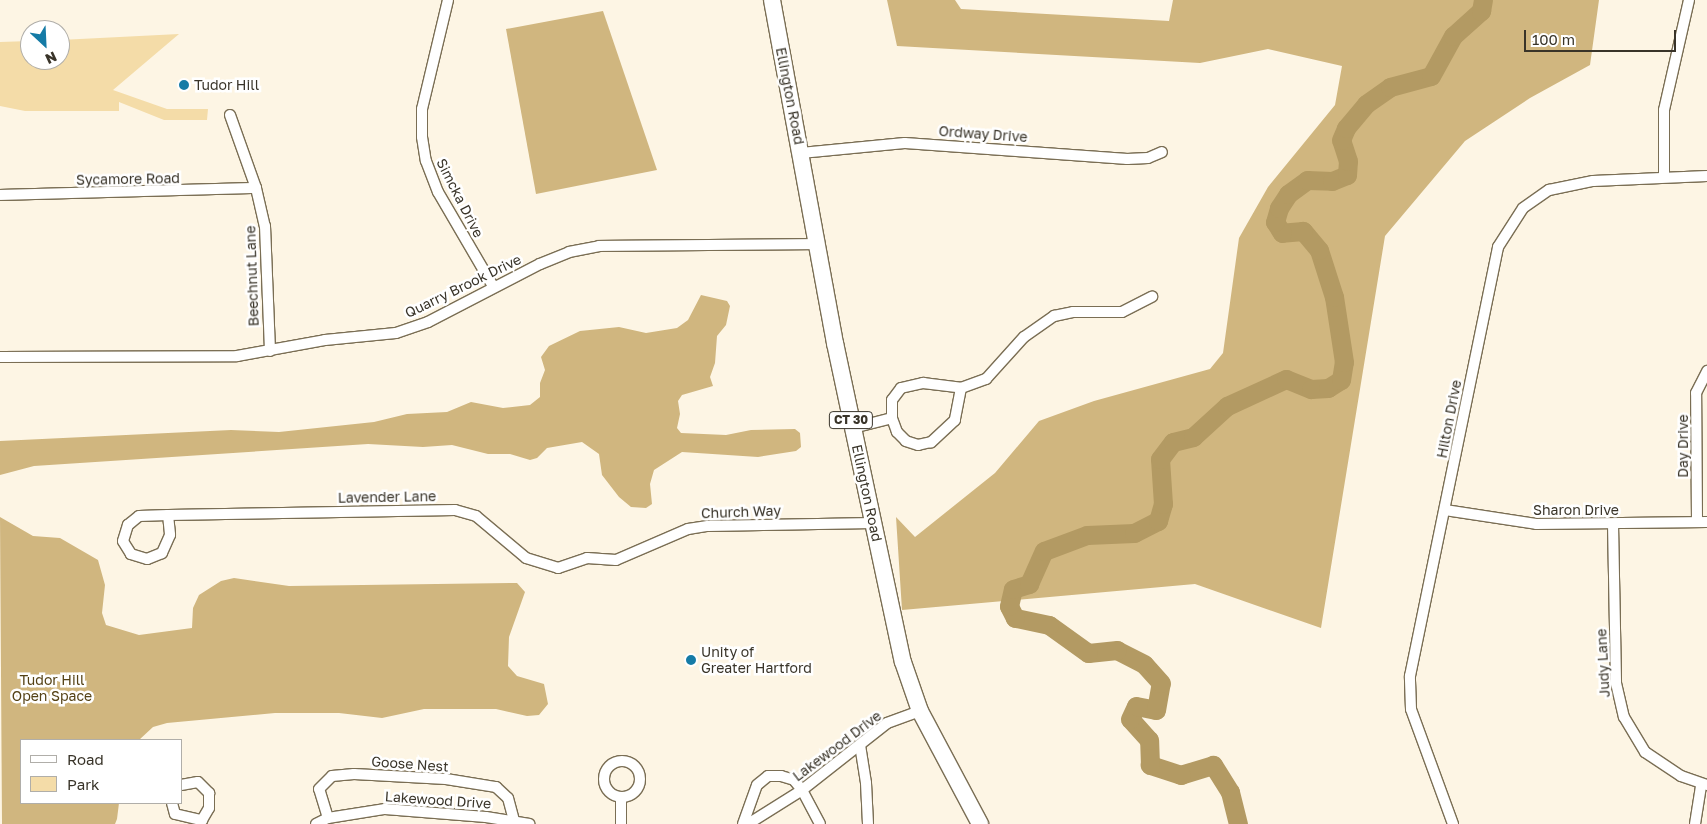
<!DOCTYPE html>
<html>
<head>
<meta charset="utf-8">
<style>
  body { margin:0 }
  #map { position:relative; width:1707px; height:824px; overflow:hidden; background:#fdf5e4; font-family:"Golos Text",sans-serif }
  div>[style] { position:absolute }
  .green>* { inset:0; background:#f4dca8 }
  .forest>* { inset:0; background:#d0b67f }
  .river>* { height:19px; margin:-9.5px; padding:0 9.5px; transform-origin:9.5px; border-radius:9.5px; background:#b39a63 }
  .roads { filter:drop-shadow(1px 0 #7a6e54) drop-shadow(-1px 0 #7a6e54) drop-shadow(0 1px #7a6e54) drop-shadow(0 -1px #7a6e54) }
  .minor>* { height:10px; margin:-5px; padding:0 5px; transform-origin:5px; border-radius:5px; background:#fff }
  .minor>.ring { margin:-5px; padding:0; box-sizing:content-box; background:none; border:10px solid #fff; border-radius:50% }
  .primary>* { height:16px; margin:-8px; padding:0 8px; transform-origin:8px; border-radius:8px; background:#fff }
  .dots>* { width:14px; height:14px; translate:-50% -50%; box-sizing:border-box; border:2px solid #fff; border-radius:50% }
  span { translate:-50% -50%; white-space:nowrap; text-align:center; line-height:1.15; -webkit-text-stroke:5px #fff; paint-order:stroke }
  .shield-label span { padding:1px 4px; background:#fff; border:1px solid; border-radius:4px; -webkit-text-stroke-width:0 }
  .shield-label { font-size:12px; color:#393429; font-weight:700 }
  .poi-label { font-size:14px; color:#393429 }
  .left { translate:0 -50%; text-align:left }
  .street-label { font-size:14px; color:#393429 }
  .park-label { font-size:14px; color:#544115 }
  .legend { position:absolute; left:20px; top:739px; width:162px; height:65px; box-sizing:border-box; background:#fff; border:1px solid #b0aea9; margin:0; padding:6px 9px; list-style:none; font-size:15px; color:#393429 }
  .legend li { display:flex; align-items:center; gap:10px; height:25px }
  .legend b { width:25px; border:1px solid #b0aea9 }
  .north { position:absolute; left:20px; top:20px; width:50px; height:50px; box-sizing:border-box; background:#fff; border:1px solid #b0aea9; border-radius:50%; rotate:155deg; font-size:14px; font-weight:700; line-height:20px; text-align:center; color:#393429 }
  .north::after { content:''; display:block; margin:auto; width:18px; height:22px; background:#157ba6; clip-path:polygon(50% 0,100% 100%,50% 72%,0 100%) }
  .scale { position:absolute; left:1524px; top:30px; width:152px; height:22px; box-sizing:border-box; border:2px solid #393429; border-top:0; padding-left:6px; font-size:15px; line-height:18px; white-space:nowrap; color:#393429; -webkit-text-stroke:4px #fff; paint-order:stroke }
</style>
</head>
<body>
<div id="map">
  <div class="green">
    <i style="clip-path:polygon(179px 34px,113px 90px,167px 109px,208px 109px,207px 120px,164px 120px,119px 102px,119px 111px,25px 111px,0 106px,0 42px,30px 41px,30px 60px,60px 60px,60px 40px)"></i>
  </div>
  <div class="forest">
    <i style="clip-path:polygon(887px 0,955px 0,961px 9px,1169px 21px,1173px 0,1599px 0,1590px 65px,1530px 98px,1465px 141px,1385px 236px,1321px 628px,1195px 584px,902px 610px,896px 517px,915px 537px,995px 473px,1039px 421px,1094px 401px,1210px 369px,1223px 353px,1239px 238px,1268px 187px,1335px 105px,1342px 66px,1268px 49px,1200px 63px,897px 46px)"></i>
    <i style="clip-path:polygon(603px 11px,657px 170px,536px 194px,506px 29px)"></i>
    <i style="clip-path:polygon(701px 295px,727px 301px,730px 306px,726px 325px,717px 336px,715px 363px,710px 377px,713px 386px,682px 395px,678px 401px,680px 414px,677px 428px,681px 433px,726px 435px,751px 430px,795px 429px,800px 433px,801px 447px,796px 451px,758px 457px,682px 452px,654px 470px,650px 484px,652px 504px,646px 508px,631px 507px,619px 497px,602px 475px,599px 454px,582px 442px,547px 448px,537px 458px,530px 460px,510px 454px,488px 454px,452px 445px,423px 447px,368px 444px,34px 466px,0 475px,0 441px,231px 430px,279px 432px,374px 422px,407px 414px,447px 412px,471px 402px,503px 408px,530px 405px,540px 397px,540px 383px,545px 370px,541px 357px,549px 346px,580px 331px,619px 327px,646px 333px,677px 328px,688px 320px)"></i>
    <i style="clip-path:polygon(0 517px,33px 536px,60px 538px,98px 560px,105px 585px,102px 613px,106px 625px,139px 635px,192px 628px,193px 608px,199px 595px,221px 581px,234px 578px,289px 586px,517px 583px,525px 592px,509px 637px,508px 666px,517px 676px,544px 684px,548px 704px,539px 715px,527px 716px,496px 709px,424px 709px,382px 718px,339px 713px,275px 713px,167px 723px,153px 727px,139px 740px,21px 740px,21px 803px,119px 803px,117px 819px,115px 824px,2px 824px)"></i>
  </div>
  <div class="river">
    <i style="left:1238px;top:824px;width:33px;rotate:-104deg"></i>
    <i style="left:1230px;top:792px;width:32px;rotate:-122deg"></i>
    <i style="left:1213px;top:765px;width:34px;rotate:163deg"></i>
    <i style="left:1181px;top:775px;width:33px;rotate:-162deg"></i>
    <i style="left:1150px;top:765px;width:25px;rotate:-92deg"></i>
    <i style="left:1149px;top:740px;width:28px;rotate:-132deg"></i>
    <i style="left:1130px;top:719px;width:14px;rotate:-65deg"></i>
    <i style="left:1136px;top:706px;width:20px;rotate:11deg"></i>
    <i style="left:1156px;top:710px;width:27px;rotate:-80deg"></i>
    <i style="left:1161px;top:683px;width:25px;rotate:-132deg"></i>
    <i style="left:1144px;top:664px;width:30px;rotate:-153deg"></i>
    <i style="left:1117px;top:650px;width:29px;rotate:174deg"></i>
    <i style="left:1088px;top:653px;width:48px;rotate:-144.3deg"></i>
    <i style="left:1049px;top:625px;width:35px;rotate:-168deg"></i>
    <i style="left:1015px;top:618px;width:13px;rotate:-117deg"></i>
    <i style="left:1009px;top:606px;width:17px;rotate:-77deg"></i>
    <i style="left:1013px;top:589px;width:17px;rotate:-17deg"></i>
    <i style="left:1029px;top:584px;width:36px;rotate:-66deg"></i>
    <i style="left:1044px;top:551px;width:46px;rotate:-20.4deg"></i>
    <i style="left:1087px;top:535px;width:47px;rotate:-2.4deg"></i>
    <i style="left:1134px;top:533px;width:27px;rotate:-27deg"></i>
    <i style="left:1158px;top:521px;width:18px;rotate:-74deg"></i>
    <i style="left:1163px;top:504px;width:45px;rotate:-93.8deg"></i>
    <i style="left:1160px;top:459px;width:21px;rotate:-53deg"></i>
    <i style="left:1173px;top:442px;width:21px;rotate:-14deg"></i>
    <i style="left:1193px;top:437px;width:46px;rotate:-42.4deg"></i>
    <i style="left:1227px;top:406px;width:65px;rotate:-24.6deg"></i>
    <i style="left:1286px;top:379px;width:27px;rotate:22deg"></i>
    <i style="left:1311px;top:389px;width:17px;rotate:-3deg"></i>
    <i style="left:1328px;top:388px;width:15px;rotate:-32deg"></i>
    <i style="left:1341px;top:380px;width:18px;rotate:-81deg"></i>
    <i style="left:1344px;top:362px;width:66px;rotate:-98.7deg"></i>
    <i style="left:1334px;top:297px;width:49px;rotate:-107.7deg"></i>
    <i style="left:1319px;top:250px;width:25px;rotate:-130deg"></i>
    <i style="left:1303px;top:231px;width:21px;rotate:175deg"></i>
    <i style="left:1282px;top:233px;width:13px;rotate:-122deg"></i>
    <i style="left:1275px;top:222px;width:15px;rotate:-74deg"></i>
    <i style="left:1279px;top:208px;width:17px;rotate:-57deg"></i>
    <i style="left:1288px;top:194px;width:24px;rotate:-36deg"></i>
    <i style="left:1307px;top:180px;width:25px;rotate:2deg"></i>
    <i style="left:1332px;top:181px;width:16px;rotate:-22deg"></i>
    <i style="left:1347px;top:175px;width:14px;rotate:-86deg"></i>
    <i style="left:1348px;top:161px;width:22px;rotate:-108deg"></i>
    <i style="left:1341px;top:140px;width:13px;rotate:-67deg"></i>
    <i style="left:1346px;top:128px;width:31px;rotate:-50deg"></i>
    <i style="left:1366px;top:104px;width:29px;rotate:-35deg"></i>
    <i style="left:1390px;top:87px;width:42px;rotate:-15deg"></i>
    <i style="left:1431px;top:76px;width:46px;rotate:-61.2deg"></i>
    <i style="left:1453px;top:36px;width:38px;rotate:-42deg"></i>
    <i style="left:1481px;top:11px;width:11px;rotate:-80deg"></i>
  </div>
  <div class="roads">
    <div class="minor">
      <i style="left:448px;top:0;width:112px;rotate:103.4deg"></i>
      <i style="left:422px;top:109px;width:28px;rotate:90deg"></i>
      <i style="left:422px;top:137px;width:24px;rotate:81deg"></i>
      <i style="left:426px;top:161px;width:33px;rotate:69deg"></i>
      <i style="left:438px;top:192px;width:109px;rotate:59.7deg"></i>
      <i style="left:230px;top:115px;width:77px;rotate:70.4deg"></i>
      <i style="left:256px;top:188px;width:39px;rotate:77deg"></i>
      <i style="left:265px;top:226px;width:125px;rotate:87.7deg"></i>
      <i style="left:801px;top:153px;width:104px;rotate:-5.5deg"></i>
      <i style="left:905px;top:143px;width:223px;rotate:4.1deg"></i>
      <i style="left:1127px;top:159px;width:21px;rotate:-3deg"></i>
      <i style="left:1148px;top:158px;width:15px;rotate:-23deg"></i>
      <i style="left:1664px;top:176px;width:66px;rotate:-90deg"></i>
      <i style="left:1664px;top:110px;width:113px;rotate:-77.2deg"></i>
      <i style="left:0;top:195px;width:256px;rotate:-1.6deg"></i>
      <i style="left:0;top:357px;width:237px;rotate:-0.2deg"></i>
      <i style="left:237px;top:356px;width:89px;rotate:-10.3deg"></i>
      <i style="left:325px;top:340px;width:71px;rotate:-5.6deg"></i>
      <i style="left:396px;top:333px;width:34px;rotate:-19deg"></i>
      <i style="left:428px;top:322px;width:126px;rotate:-27.4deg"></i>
      <i style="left:540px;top:264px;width:31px;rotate:-22deg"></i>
      <i style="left:569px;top:252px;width:31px;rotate:-11deg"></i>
      <i style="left:599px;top:246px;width:219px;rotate:-0.5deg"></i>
      <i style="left:961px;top:388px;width:33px;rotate:101deg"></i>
      <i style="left:955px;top:420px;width:33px;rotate:137deg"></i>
      <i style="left:931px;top:442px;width:13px;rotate:167deg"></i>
      <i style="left:918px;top:445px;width:13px;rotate:-162deg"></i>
      <i style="left:906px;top:441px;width:13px;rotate:-135deg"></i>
      <i style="left:897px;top:432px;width:15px;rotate:-110deg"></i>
      <i style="left:892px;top:418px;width:18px;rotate:-90deg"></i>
      <i style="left:892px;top:400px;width:15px;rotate:-53deg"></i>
      <i style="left:901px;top:388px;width:23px;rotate:-13deg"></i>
      <i style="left:923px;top:383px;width:38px;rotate:7deg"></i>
      <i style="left:961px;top:388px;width:27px;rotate:-20deg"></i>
      <i style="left:986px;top:379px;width:57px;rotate:-47.9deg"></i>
      <i style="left:1024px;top:337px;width:37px;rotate:-35deg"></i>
      <i style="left:1054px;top:316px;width:19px;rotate:-12deg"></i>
      <i style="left:1073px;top:312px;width:49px"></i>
      <i style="left:1122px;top:312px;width:34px;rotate:-27deg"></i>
      <i style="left:853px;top:428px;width:40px;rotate:-14.4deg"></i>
      <i style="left:1445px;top:510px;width:92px;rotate:8.7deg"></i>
      <i style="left:1536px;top:524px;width:171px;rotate:-0.7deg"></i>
      <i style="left:168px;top:515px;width:20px;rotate:84deg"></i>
      <i style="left:170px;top:535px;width:20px;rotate:114deg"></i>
      <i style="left:162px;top:553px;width:16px;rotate:158deg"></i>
      <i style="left:147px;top:559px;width:17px;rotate:-163deg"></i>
      <i style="left:131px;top:554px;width:15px;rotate:-122deg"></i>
      <i style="left:123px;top:541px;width:17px;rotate:-73deg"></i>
      <i style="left:128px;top:525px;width:14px;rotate:-39deg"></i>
      <i style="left:139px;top:516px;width:29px;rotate:-2deg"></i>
      <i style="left:168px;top:515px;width:287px;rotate:-1deg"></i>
      <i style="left:455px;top:510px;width:22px;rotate:16deg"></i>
      <i style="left:476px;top:516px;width:65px;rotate:40deg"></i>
      <i style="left:526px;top:558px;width:34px;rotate:17deg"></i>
      <i style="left:558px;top:568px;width:31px;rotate:-19deg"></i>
      <i style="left:587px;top:558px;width:29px;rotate:4deg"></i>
      <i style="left:616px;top:560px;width:78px;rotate:-23.3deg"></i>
      <i style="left:688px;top:529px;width:20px;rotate:-9deg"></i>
      <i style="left:708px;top:526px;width:165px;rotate:-1deg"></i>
      <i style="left:1697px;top:521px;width:128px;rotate:-90.4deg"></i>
      <i style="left:1696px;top:393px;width:25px;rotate:-63deg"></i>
      <i style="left:1613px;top:524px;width:159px;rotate:88.9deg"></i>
      <i style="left:1616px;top:683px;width:35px;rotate:77deg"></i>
      <i style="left:1624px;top:717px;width:41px;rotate:59deg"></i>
      <i style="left:1645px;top:752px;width:43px;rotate:33.7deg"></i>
      <i style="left:1681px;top:776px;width:28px;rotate:19deg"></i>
      <i style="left:860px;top:745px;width:38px;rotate:81deg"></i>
      <i style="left:866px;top:783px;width:41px;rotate:87.2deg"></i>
      <i class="ring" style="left:604px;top:761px;width:26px;height:26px"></i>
      <i style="left:181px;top:785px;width:17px;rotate:-10deg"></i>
      <i style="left:198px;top:782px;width:16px;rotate:45deg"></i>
      <i style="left:209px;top:793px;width:15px;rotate:90deg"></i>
      <i style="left:209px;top:808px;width:14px;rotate:120deg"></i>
      <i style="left:621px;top:799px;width:25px;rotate:90deg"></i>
      <i style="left:172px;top:803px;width:11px;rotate:75deg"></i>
      <i style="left:175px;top:814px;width:28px;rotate:13deg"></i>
      <i style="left:328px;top:818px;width:30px;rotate:-107deg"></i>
      <i style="left:319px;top:789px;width:18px;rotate:-45deg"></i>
      <i style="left:332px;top:776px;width:22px;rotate:-5deg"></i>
      <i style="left:354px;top:774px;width:92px;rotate:3.1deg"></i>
      <i style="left:446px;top:779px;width:51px;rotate:9.1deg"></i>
      <i style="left:496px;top:787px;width:16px;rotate:43deg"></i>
      <i style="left:508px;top:798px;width:23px;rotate:75deg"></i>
      <i style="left:316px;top:824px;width:13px;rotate:-27deg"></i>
      <i style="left:328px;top:818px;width:58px;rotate:-9deg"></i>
      <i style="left:385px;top:809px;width:101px;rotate:4.5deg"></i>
      <i style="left:486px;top:817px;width:44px;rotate:9.2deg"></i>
      <i style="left:743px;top:824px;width:41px;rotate:-70.3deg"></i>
      <i style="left:757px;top:785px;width:14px;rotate:-39deg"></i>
      <i style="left:768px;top:776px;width:13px"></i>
      <i style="left:781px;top:776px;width:14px;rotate:17deg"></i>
      <i style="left:794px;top:780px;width:13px;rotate:51deg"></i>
      <i style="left:802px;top:790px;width:38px;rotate:62deg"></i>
      <i style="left:748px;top:824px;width:64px;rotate:-32.2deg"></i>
      <i style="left:802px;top:790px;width:108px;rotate:-38.2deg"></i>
      <i style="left:887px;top:723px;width:35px;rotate:-20deg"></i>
      <i style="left:1453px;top:824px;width:122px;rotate:-110.1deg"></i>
      <i style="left:1411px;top:709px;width:33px;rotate:-92deg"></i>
      <i style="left:1410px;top:676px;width:438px;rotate:-78.4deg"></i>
      <i style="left:1498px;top:247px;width:46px;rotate:-57.3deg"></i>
      <i style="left:1523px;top:208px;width:32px;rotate:-35deg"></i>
      <i style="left:1549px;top:190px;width:45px;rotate:-11.6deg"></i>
      <i style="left:1593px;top:181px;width:114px;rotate:-2.5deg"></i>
      <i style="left:1695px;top:824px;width:39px;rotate:-81deg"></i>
    </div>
    <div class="primary">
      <i style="left:772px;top:0;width:349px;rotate:79.6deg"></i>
      <i style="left:835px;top:343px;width:326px;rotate:78deg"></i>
      <i style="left:903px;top:662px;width:52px;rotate:70.9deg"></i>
      <i style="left:920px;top:711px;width:128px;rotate:62deg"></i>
    </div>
  </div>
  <div class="dots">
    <i style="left:184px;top:85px;background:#157ba6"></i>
    <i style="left:691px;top:660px;background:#157ba6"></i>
  </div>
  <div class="shield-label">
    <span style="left:851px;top:420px">CT 30</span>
  </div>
  <div class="poi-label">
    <span class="left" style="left:194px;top:85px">Tudor Hill</span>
    <span class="left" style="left:701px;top:660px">Unity of<br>Greater Hartford</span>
  </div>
  <div class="street-label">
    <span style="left:790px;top:96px;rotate:79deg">Ellington Road</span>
    <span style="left:983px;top:134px;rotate:4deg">Ordway Drive</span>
    <span style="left:128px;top:179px;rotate:-1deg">Sycamore Road</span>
    <span style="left:460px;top:198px;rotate:63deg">Simcka Drive</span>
    <span style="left:252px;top:276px;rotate:-92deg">Beechnut Lane</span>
    <span style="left:463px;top:286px;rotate:-26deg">Quarry Brook Drive</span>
    <span style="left:1449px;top:419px;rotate:-79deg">Hilton Drive</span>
    <span style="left:1683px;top:446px;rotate:-90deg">Day Drive</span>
    <span style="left:867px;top:493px;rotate:78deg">Ellington Road</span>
    <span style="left:387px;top:497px;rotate:-1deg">Lavender Lane</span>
    <span style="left:1576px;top:510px">Sharon Drive</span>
    <span style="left:741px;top:512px;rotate:-2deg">Church Way</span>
    <span style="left:1603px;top:663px;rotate:-93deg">Judy Lane</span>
    <span style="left:837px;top:746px;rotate:-37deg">Lakewood Drive</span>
    <span style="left:410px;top:764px;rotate:4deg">Goose Nest</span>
    <span style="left:438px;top:800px;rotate:4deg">Lakewood Drive</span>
  </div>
  <div class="park-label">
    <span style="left:52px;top:688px">Tudor Hill<br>Open Space</span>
  </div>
  <ul class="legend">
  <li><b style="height:6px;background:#fff"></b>Road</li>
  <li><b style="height:14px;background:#f4dca8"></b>Park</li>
  </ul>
  <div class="north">N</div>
  <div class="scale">100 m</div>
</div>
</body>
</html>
